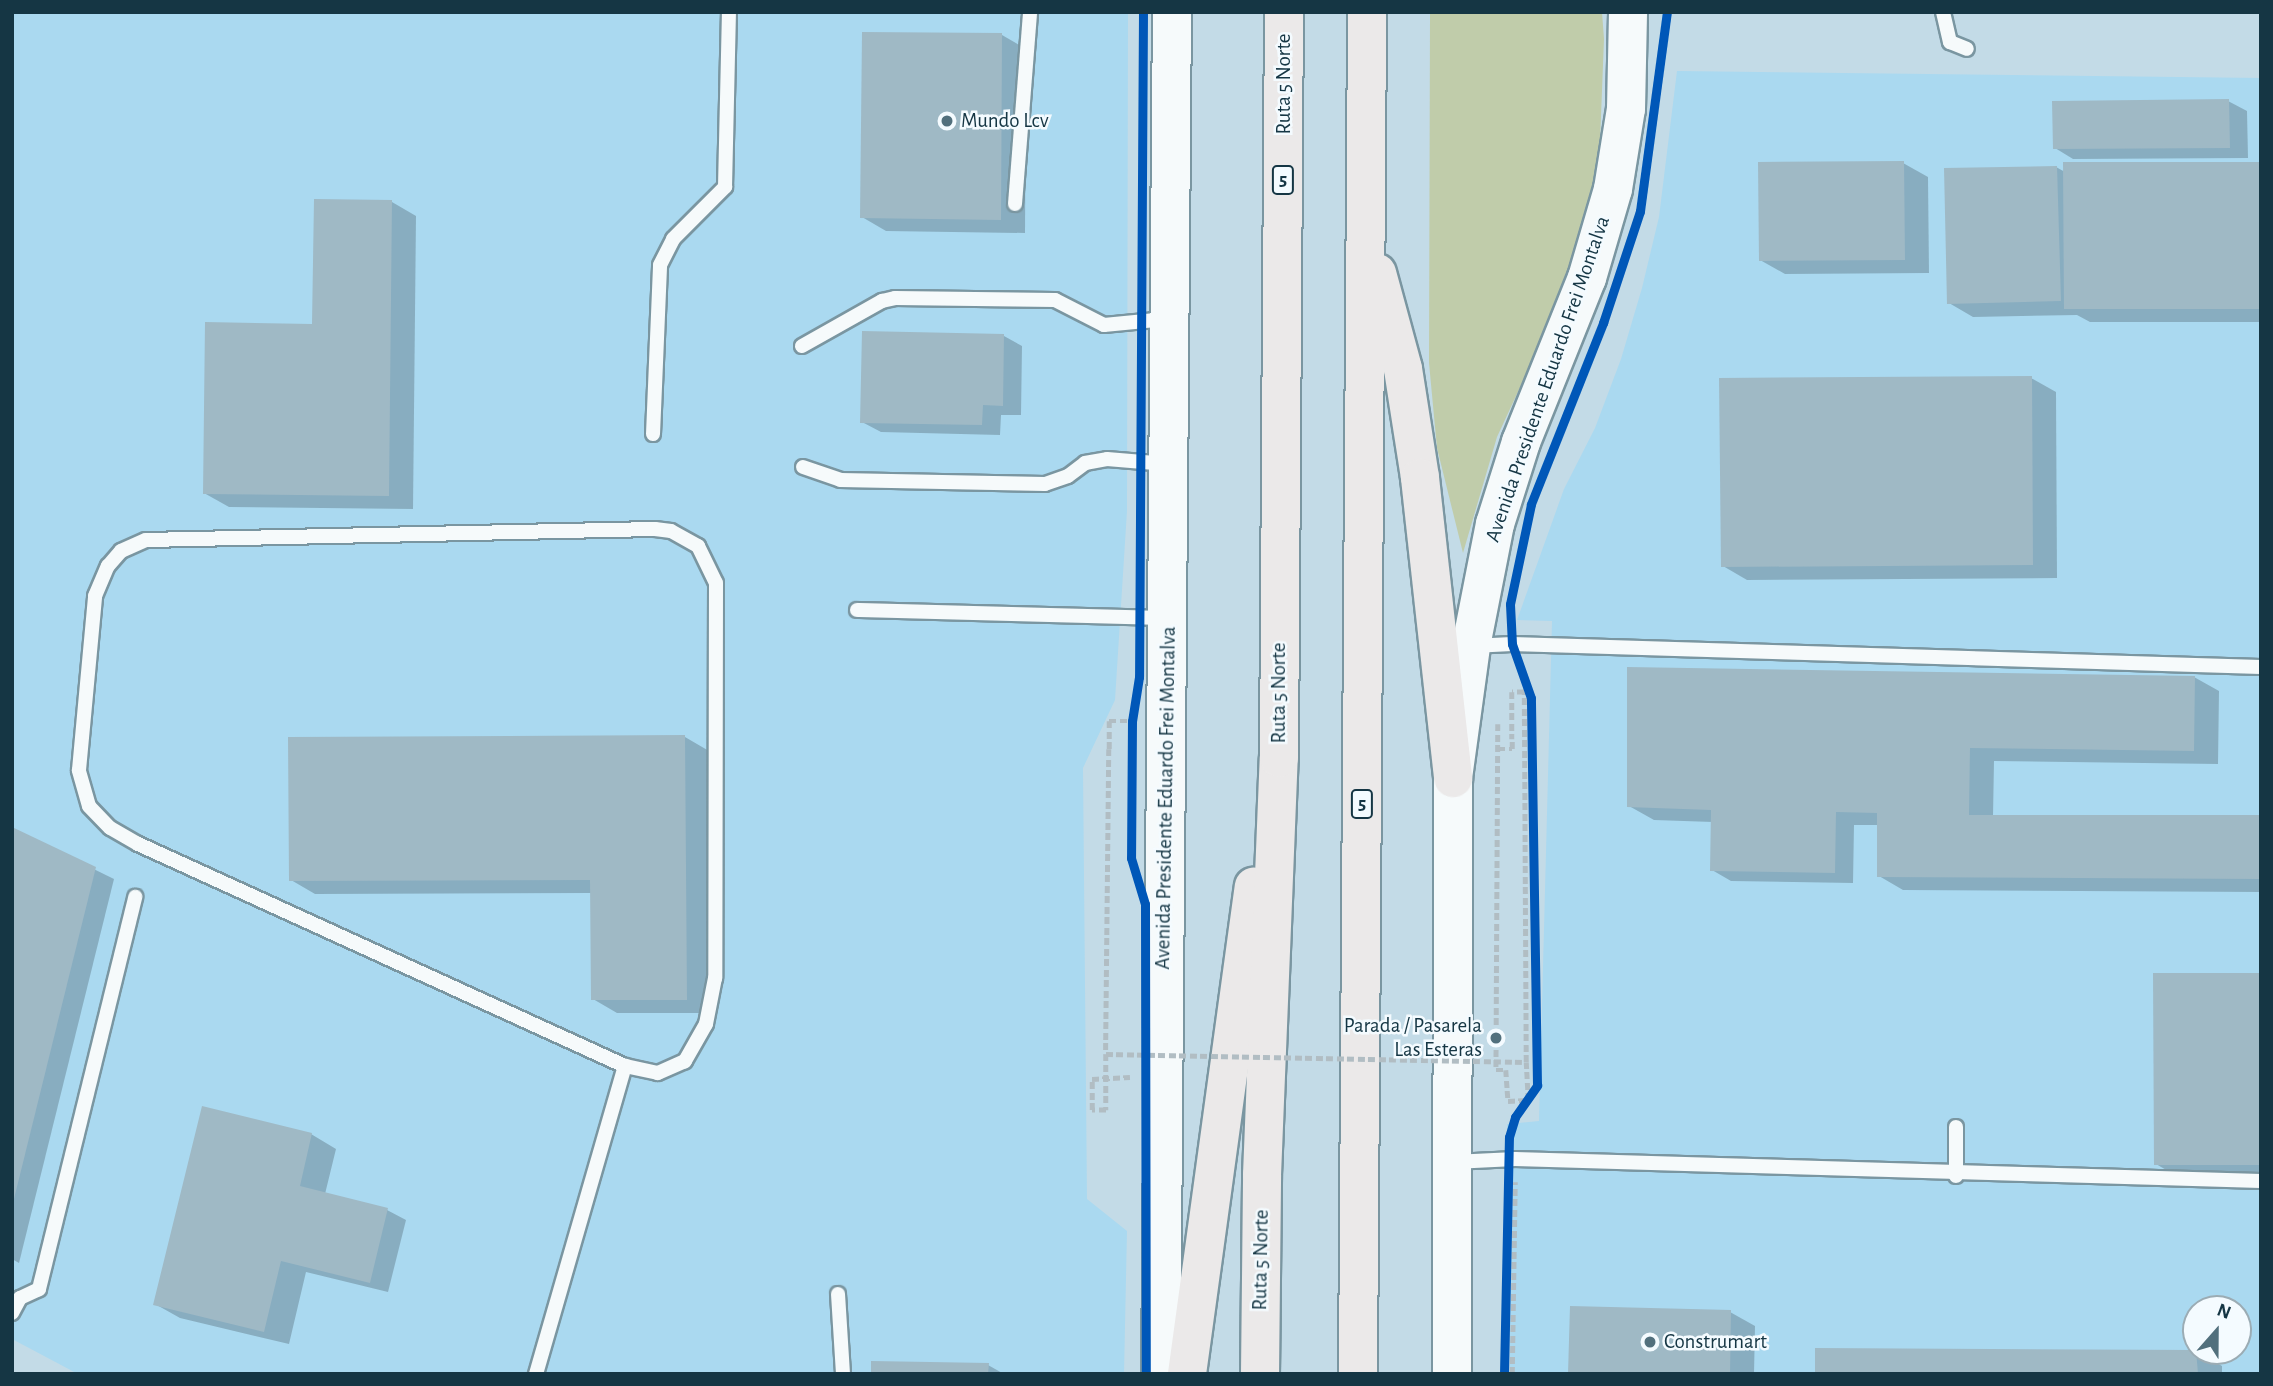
<!DOCTYPE html>
<html>
<head>
<meta charset="utf-8">
<style>
  body { margin:0 }
  #map { position:relative; width:2273px; height:1386px; overflow:hidden; background:#c3dbe7; font-family:"Alegreya Sans",sans-serif }
  div>[style] { position:absolute }
  .built>* { inset:0; background:#aad9f0 }
  .green>* { inset:0; background:#c0ccaa }
  .shadow>* { inset:0; background:#0003 }
  .building>* { inset:0; background:#9fb9c5 }
  .path>* { height:4.5px; margin-top:-2.25px; transform-origin:0; background:repeating-linear-gradient(90deg,#b1bdc3 0 7px,transparent 0 10.5px) }
  .roads { filter:drop-shadow(2px 0 #7a96a1) drop-shadow(-2px 0 #7a96a1) drop-shadow(0 2px #7a96a1) drop-shadow(0 -2px #7a96a1) }
  .service>* { height:14px; margin:-7px; padding:0 7px; transform-origin:7px; border-radius:7px; background:#f6fafb }
  .secondary>* { height:38px; margin:-19px; padding:0 19px; transform-origin:19px; border-radius:19px; background:#f6fafb }
  .motorway>* { height:38px; margin:-19px; padding:0 19px; transform-origin:19px; border-radius:19px; background:#ebe9e9 }
  .path-bridge>* { height:4.5px; margin-top:-2.25px; transform-origin:0; background:repeating-linear-gradient(90deg,#b1bdc3 0 7px,transparent 0 10.5px) }
  .cycleway>* { height:9px; margin:-4.5px; padding:0 4.5px; transform-origin:4.5px; border-radius:4.5px; background:#0057b8 }
  .dots>* { width:19px; height:19px; translate:-50% -50%; box-sizing:border-box; border:4px solid #f4fbff; border-radius:50% }
  span { translate:-50% -50%; white-space:nowrap; text-align:center; line-height:1.15; -webkit-text-stroke:5px #f4fbff; paint-order:stroke }
  .shield-label span { padding:2px 5px; background:#f4fbff; border:2px solid; border-radius:5px; -webkit-text-stroke-width:0 }
  .shield-label { font-size:19px; color:#153644; font-weight:700 }
  .street-label { font-size:21px; color:#153644 }
  .poi-label { font-size:21px; color:#153644 }
  .left { translate:0 -50%; text-align:left }
  .right { translate:-100% -50%; text-align:right }
  .frame { position:absolute; inset:0; border:14px solid #153644; pointer-events:none }
  .north { position:absolute; left:2182px; top:1295px; width:70px; height:70px; box-sizing:border-box; background:#f4fbff; border:2px solid #9bacb4; border-radius:50%; rotate:21deg; font-size:19px; font-weight:700; line-height:28px; text-align:center; color:#153644 }
  .north::after { content:''; display:block; margin:auto; width:24px; height:32px; background:#52707d; clip-path:polygon(50% 0,100% 100%,50% 72%,0 100%) }
</style>
</head>
<body>
<div id="map">
  <div class="built">
    <i style="clip-path:polygon(12px 12px,1128px 12px,1127px 511px,1115px 700px,1083px 768px,1087px 1199px,1127px 1231px,1124px 1374px,78px 1374px,12px 1339px)"></i>
    <i style="clip-path:polygon(evenodd,1677px 71px,2261px 78px,2261px 1374px,1510px 1374px,1507px 1124px,1539px 1121px,1552px 621px,1517px 620px,1564px 489px,1595px 428px,1621px 359px,1642px 288px,1659px 217px,1677px 71px,2196px 1309px,2238px 1309px,2238px 1351px,2196px 1351px,2196px 1309px)"></i>
  </div>
  <div class="green">
    <i style="clip-path:polygon(1430px 12px,1602px 12px,1604px 39px,1599px 168px,1560px 301px,1497px 437px,1463px 553px,1437px 448px,1429px 363px)"></i>
  </div>
  <div class="shadow">
    <i style="clip-path:polygon(1002px 35px,1026px 49px,1025px 233px,886px 231px,862px 217px)"></i>
    <i style="clip-path:polygon(2228px 101px,2247px 111px,2248px 158px,2073px 159px,2055px 148px)"></i>
    <i style="clip-path:polygon(1903px 163px,1928px 177px,1929px 273px,1785px 274px,1760px 260px)"></i>
    <i style="clip-path:polygon(2261px 164px,2261px 322px,2090px 322px,2077px 315px,1973px 317px,1949px 303px,2056px 167px,2065px 172px)"></i>
    <i style="clip-path:polygon(392px 202px,416px 216px,413px 509px,229px 507px,204px 493px)"></i>
    <i style="clip-path:polygon(1004px 336px,1022px 346px,1021px 415px,1001px 415px,1000px 435px,881px 432px,862px 422px)"></i>
    <i style="clip-path:polygon(2031px 378px,2056px 392px,2057px 578px,1747px 580px,1723px 566px)"></i>
    <i style="clip-path:polygon(2194px 677px,2219px 691px,2218px 764px,1994px 761px,1993px 817px,2261px 817px,2261px 892px,1903px 890px,1879px 876px,1879px 825px,1854px 825px,1853px 883px,1731px 881px,1712px 870px,1713px 822px,1654px 820px,1629px 806px)"></i>
    <i style="clip-path:polygon(685px 737px,709px 751px,711px 1013px,617px 1013px,593px 999px,592px 893px,315px 894px,291px 880px)"></i>
    <i style="clip-path:polygon(12px 829px,114px 879px,19px 1263px,12px 1259px)"></i>
    <i style="clip-path:polygon(2261px 975px,2261px 1178px,2180px 1178px,2156px 1164px)"></i>
    <i style="clip-path:polygon(311px 1134px,336px 1149px,325px 1194px,387px 1210px,406px 1220px,388px 1292px,306px 1272px,289px 1344px,180px 1318px,155px 1304px)"></i>
    <i style="clip-path:polygon(1730px 1312px,1755px 1326px,1754px 1374px,1570px 1374px)"></i>
    <i style="clip-path:polygon(1817px 1350px,2198px 1352px,2222px 1366px,2222px 1374px,1817px 1374px)"></i>
    <i style="clip-path:polygon(988px 1365px,1004px 1374px,873px 1374px)"></i>
  </div>
  <div class="building">
    <i style="clip-path:polygon(862px 32px,1002px 33px,1001px 220px,860px 218px)"></i>
    <i style="clip-path:polygon(2229px 99px,2230px 148px,2053px 149px,2052px 101px)"></i>
    <i style="clip-path:polygon(1904px 161px,1905px 260px,1759px 261px,1758px 162px)"></i>
    <i style="clip-path:polygon(2063px 162px,2261px 162px,2261px 309px,2064px 309px)"></i>
    <i style="clip-path:polygon(2057px 166px,2061px 301px,1947px 304px,1944px 168px)"></i>
    <i style="clip-path:polygon(314px 199px,392px 200px,389px 496px,203px 494px,205px 322px,312px 324px)"></i>
    <i style="clip-path:polygon(862px 331px,1004px 334px,1003px 406px,983px 405px,982px 425px,860px 423px)"></i>
    <i style="clip-path:polygon(2032px 376px,2033px 565px,1721px 567px,1719px 378px)"></i>
    <i style="clip-path:polygon(1627px 667px,2195px 676px,2194px 751px,1970px 748px,1969px 815px,2261px 815px,2261px 879px,1877px 877px,1877px 813px,1836px 812px,1835px 873px,1710px 871px,1711px 810px,1627px 807px)"></i>
    <i style="clip-path:polygon(685px 735px,687px 1000px,591px 1000px,590px 880px,289px 881px,288px 737px)"></i>
    <i style="clip-path:polygon(12px 827px,96px 867px,13px 1203px,12px 1203px)"></i>
    <i style="clip-path:polygon(2153px 973px,2261px 973px,2261px 1165px,2154px 1165px)"></i>
    <i style="clip-path:polygon(202px 1106px,312px 1133px,300px 1186px,388px 1208px,370px 1283px,281px 1261px,264px 1332px,153px 1305px)"></i>
    <i style="clip-path:polygon(1570px 1306px,1731px 1310px,1730px 1374px,1568px 1374px)"></i>
    <i style="clip-path:polygon(1815px 1348px,2196px 1350px,2198px 1374px,1815px 1374px)"></i>
    <i style="clip-path:polygon(871px 1361px,989px 1363px,988px 1374px,871px 1374px)"></i>
  </div>
  <div class="path">
    <i style="left:1498px;top:724px;width:346px;rotate:90.3deg"></i>
    <i style="left:1496px;top:1070px;width:10px"></i>
    <i style="left:1506px;top:1070px;width:31px;rotate:86deg"></i>
    <i style="left:1508px;top:1101px;width:20px;rotate:-3deg"></i>
    <i style="left:1528px;top:1100px;width:38px;rotate:-93deg"></i>
    <i style="left:1109px;top:749px;width:28px;rotate:-90deg"></i>
    <i style="left:1109px;top:721px;width:23px"></i>
    <i style="left:1498px;top:749px;width:14px"></i>
    <i style="left:1512px;top:749px;width:10px;rotate:-90deg"></i>
    <i style="left:1106px;top:1054px;width:56px;rotate:90deg"></i>
    <i style="left:1106px;top:1110px;width:14px;rotate:180deg"></i>
    <i style="left:1092px;top:1110px;width:31px;rotate:-90deg"></i>
    <i style="left:1092px;top:1079px;width:38px;rotate:-3deg"></i>
    <i style="left:1512px;top:1374px;width:192px;rotate:-89.1deg"></i>
  </div>
  <div class="roads">
    <div class="service">
      <i style="left:1943px;top:12px;width:31px;rotate:77deg"></i>
      <i style="left:1950px;top:42px;width:18px;rotate:22deg"></i>
      <i style="left:1015px;top:204px;width:193px;rotate:-85.5deg"></i>
      <i style="left:802px;top:346px;width:92px;rotate:-29.4deg"></i>
      <i style="left:882px;top:301px;width:13px;rotate:-13deg"></i>
      <i style="left:895px;top:298px;width:160px;rotate:0.7deg"></i>
      <i style="left:1055px;top:300px;width:55px;rotate:27deg"></i>
      <i style="left:1104px;top:325px;width:62px;rotate:-5.5deg"></i>
      <i style="left:653px;top:434px;width:169px;rotate:-87.6deg"></i>
      <i style="left:660px;top:265px;width:29px;rotate:-63deg"></i>
      <i style="left:673px;top:239px;width:74px;rotate:-45deg"></i>
      <i style="left:725px;top:187px;width:175px;rotate:-88.7deg"></i>
      <i style="left:803px;top:467px;width:39px;rotate:19deg"></i>
      <i style="left:840px;top:480px;width:205px;rotate:1.1deg"></i>
      <i style="left:1045px;top:484px;width:24px;rotate:-19deg"></i>
      <i style="left:1068px;top:476px;width:21px;rotate:-37deg"></i>
      <i style="left:1085px;top:463px;width:22px;rotate:-10deg"></i>
      <i style="left:1107px;top:459px;width:60px;rotate:4.8deg"></i>
      <i style="left:655px;top:529px;width:16px;rotate:7deg"></i>
      <i style="left:671px;top:531px;width:31px;rotate:29deg"></i>
      <i style="left:698px;top:546px;width:41px;rotate:64.1deg"></i>
      <i style="left:716px;top:583px;width:395px;rotate:90.1deg"></i>
      <i style="left:715px;top:978px;width:47px;rotate:101.1deg"></i>
      <i style="left:706px;top:1024px;width:43px;rotate:119.6deg"></i>
      <i style="left:685px;top:1061px;width:30px;rotate:156deg"></i>
      <i style="left:658px;top:1073px;width:34px;rotate:-168deg"></i>
      <i style="left:625px;top:1066px;width:535px;rotate:-155.49deg"></i>
      <i style="left:138px;top:844px;width:32px;rotate:-150deg"></i>
      <i style="left:110px;top:828px;width:30px;rotate:-134deg"></i>
      <i style="left:89px;top:806px;width:37px;rotate:-106deg"></i>
      <i style="left:79px;top:770px;width:175px;rotate:-84.7deg"></i>
      <i style="left:95px;top:596px;width:33px;rotate:-67deg"></i>
      <i style="left:108px;top:566px;width:20px;rotate:-49deg"></i>
      <i style="left:121px;top:551px;width:27px;rotate:-24deg"></i>
      <i style="left:146px;top:540px;width:509px;rotate:-1.24deg"></i>
      <i style="left:857px;top:610px;width:309px;rotate:1.5deg"></i>
      <i style="left:1472px;top:646px;width:40px;rotate:-2.9deg"></i>
      <i style="left:1512px;top:644px;width:749px;rotate:1.76deg"></i>
      <i style="left:1956px;top:1127px;width:49px;rotate:90deg"></i>
      <i style="left:1453px;top:1162px;width:62px;rotate:-2.8deg"></i>
      <i style="left:1515px;top:1159px;width:746px;rotate:1.69deg"></i>
      <i style="left:838px;top:1294px;width:80px;rotate:86.4deg"></i>
      <i style="left:12px;top:1313px;width:17px;rotate:-62deg"></i>
      <i style="left:20px;top:1298px;width:21px;rotate:-25deg"></i>
      <i style="left:39px;top:1289px;width:404px;rotate:-76.2deg"></i>
      <i style="left:536px;top:1374px;width:321px;rotate:-73.9deg"></i>
    </div>
    <div class="secondary">
      <i style="left:1161px;top:1374px;width:1362px;rotate:-89.54deg"></i>
      <i style="left:1452px;top:1374px;width:596px;rotate:-89.9deg"></i>
      <i style="left:1453px;top:778px;width:133px;rotate:-82.2deg"></i>
      <i style="left:1471px;top:646px;width:124px;rotate:-78.9deg"></i>
      <i style="left:1495px;top:524px;width:86px;rotate:-72.4deg"></i>
      <i style="left:1521px;top:442px;width:177px;rotate:-68.1deg"></i>
      <i style="left:1587px;top:278px;width:93px;rotate:-73.7deg"></i>
      <i style="left:1613px;top:189px;width:81px;rotate:-80.8deg"></i>
      <i style="left:1626px;top:109px;width:97px;rotate:-88.8deg"></i>
    </div>
    <div class="motorway">
      <i style="left:1377px;top:273px;width:99px;rotate:74.8deg"></i>
      <i style="left:1403px;top:369px;width:110px;rotate:81.1deg"></i>
      <i style="left:1420px;top:478px;width:302px;rotate:83.7deg"></i>
      <i style="left:1187px;top:1374px;width:492px;rotate:-82.2deg"></i>
      <i style="left:1260px;top:1374px;width:199px;rotate:-89.4deg"></i>
      <i style="left:1262px;top:1175px;width:417px;rotate:-87.7deg"></i>
      <i style="left:1279px;top:758px;width:746px;rotate:-89.62deg"></i>
      <i style="left:1358px;top:1374px;width:1362px;rotate:-89.62deg"></i>
    </div>
  </div>
  <div class="path-bridge">
    <i style="left:1109px;top:749px;width:305px;rotate:90.6deg"></i>
    <i style="left:1106px;top:1054px;width:420px;rotate:1.1deg"></i>
    <i style="left:1526px;top:1062px;width:370px;rotate:-90.3deg"></i>
    <i style="left:1524px;top:692px;width:12px;rotate:180deg"></i>
    <i style="left:1512px;top:692px;width:47px;rotate:90deg"></i>
  </div>
  <div class="cycleway">
    <i style="left:1143px;top:12px;width:665px;rotate:90.34deg"></i>
    <i style="left:1139px;top:677px;width:45px;rotate:99deg"></i>
    <i style="left:1132px;top:721px;width:137px;rotate:90.4deg"></i>
    <i style="left:1131px;top:858px;width:48px;rotate:73.1deg"></i>
    <i style="left:1145px;top:904px;width:470px;rotate:89.9deg"></i>
    <i style="left:1504px;top:1374px;width:237px;rotate:-88.8deg"></i>
    <i style="left:1509px;top:1137px;width:21px;rotate:-73deg"></i>
    <i style="left:1515px;top:1117px;width:39px;rotate:-55deg"></i>
    <i style="left:1537px;top:1085px;width:387px;rotate:-90.9deg"></i>
    <i style="left:1531px;top:698px;width:57px;rotate:-109.4deg"></i>
    <i style="left:1512px;top:644px;width:40px;rotate:-92.9deg"></i>
    <i style="left:1510px;top:604px;width:102px;rotate:-78.1deg"></i>
    <i style="left:1531px;top:504px;width:195px;rotate:-68.3deg"></i>
    <i style="left:1603px;top:323px;width:118px;rotate:-71.7deg"></i>
    <i style="left:1640px;top:211px;width:201px;rotate:-82.3deg"></i>
  </div>
  <div class="dots">
    <i style="left:947px;top:121px;background:#52707d"></i>
    <i style="left:1496px;top:1038px;background:#52707d"></i>
    <i style="left:1650px;top:1342px;background:#52707d"></i>
  </div>
  <div class="shield-label">
    <span style="left:1283px;top:180px">5</span>
    <span style="left:1362px;top:804px">5</span>
  </div>
  <div class="street-label">
    <span style="left:1284px;top:84px;rotate:-90deg">Ruta 5 Norte</span>
    <span style="left:1548px;top:379px;rotate:-71deg">Avenida Presidente Eduardo Frei Montalva</span>
    <span style="left:1279px;top:693px;rotate:-90deg">Ruta 5 Norte</span>
    <span style="left:1166px;top:798px;rotate:-89deg">Avenida Presidente Eduardo Frei Montalva</span>
    <span style="left:1261px;top:1260px;rotate:-89deg">Ruta 5 Norte</span>
  </div>
  <div class="poi-label">
    <span class="left" style="left:961px;top:121px">Mundo Lcv</span>
    <span class="right" style="left:1482px;top:1038px">Parada / Pasarela<br>Las Esteras</span>
    <span class="left" style="left:1664px;top:1342px">Construmart</span>
  </div>
  <div class="frame"></div>
  <div class="north">N</div>
</div>
</body>
</html>
